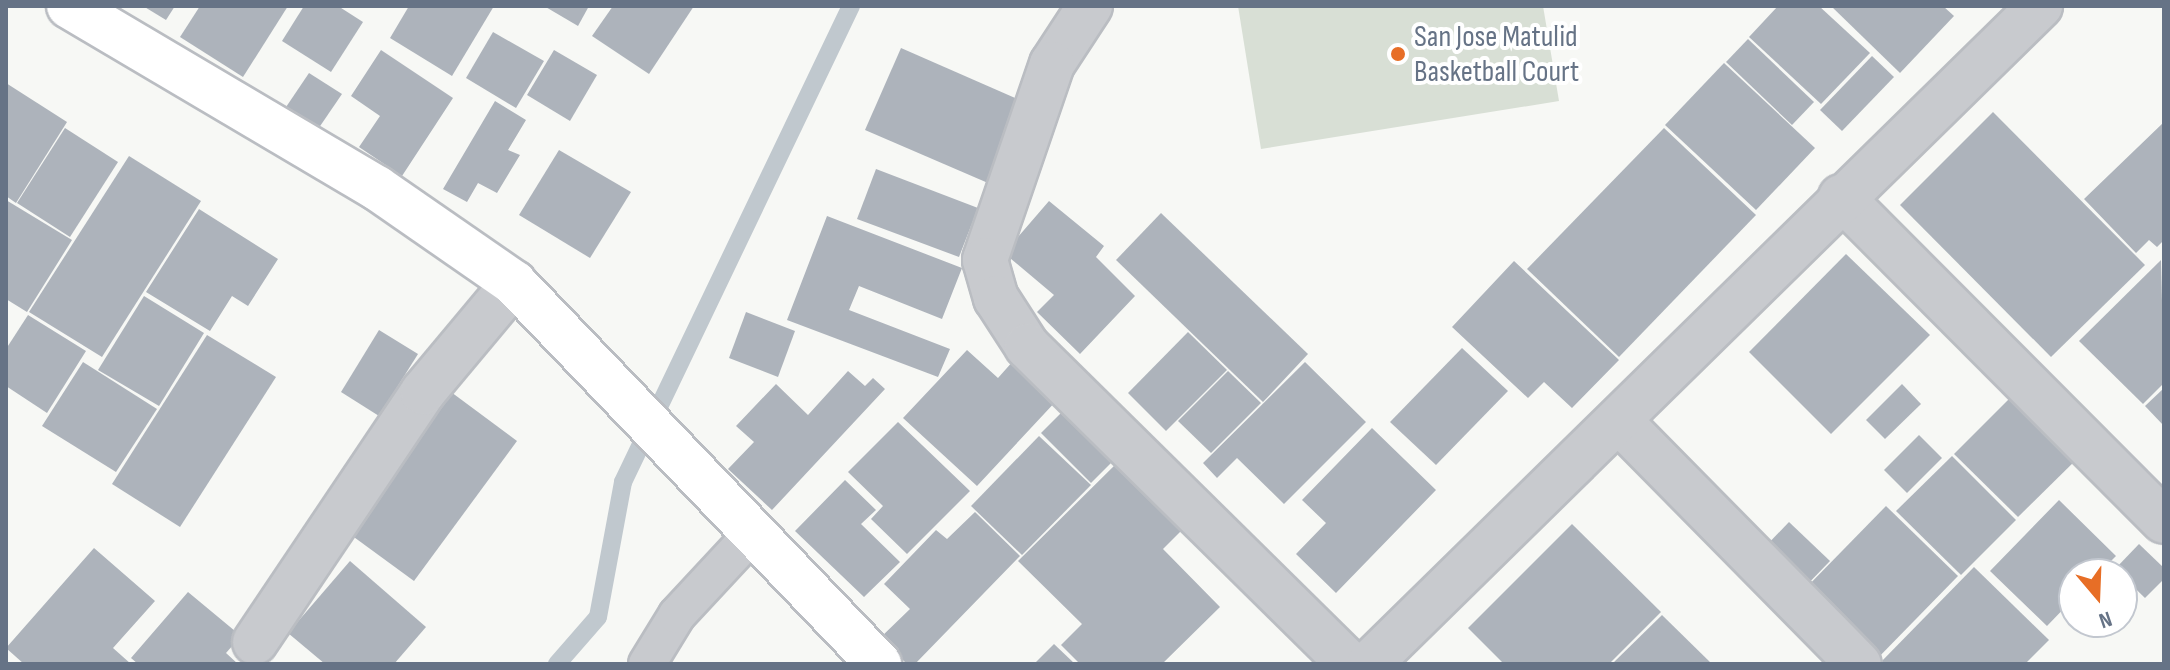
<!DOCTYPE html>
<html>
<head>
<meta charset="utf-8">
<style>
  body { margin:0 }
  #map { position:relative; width:2170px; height:670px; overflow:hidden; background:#f7f8f5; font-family:"Sofia Sans Condensed",sans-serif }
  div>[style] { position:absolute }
  .green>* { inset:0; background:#d8dfd5 }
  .stream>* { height:18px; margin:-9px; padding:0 9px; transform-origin:9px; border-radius:9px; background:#c0c8ce }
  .building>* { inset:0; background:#adb3bb }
  .roads { filter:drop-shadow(2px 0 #babdc2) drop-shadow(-2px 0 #babdc2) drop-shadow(0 2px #babdc2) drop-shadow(0 -2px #babdc2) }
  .lane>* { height:36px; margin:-18px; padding:0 18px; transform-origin:18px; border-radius:18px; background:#c8cace }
  .street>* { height:44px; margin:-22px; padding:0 22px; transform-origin:22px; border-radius:22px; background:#c8cace }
  .secondary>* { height:44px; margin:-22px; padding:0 22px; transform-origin:22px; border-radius:22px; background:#fff }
  .dots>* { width:22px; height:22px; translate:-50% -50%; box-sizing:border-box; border:4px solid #fff; border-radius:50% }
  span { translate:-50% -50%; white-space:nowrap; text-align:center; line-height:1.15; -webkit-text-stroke:8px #fff; paint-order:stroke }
  .poi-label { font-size:30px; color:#667386 }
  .left { translate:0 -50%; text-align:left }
  .frame { position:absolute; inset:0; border:8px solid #667386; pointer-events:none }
  .north { position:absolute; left:2058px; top:558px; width:80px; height:80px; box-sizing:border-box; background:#fff; border:2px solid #c2c7cf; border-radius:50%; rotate:161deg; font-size:22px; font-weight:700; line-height:32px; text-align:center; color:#667386 }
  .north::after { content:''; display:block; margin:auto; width:28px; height:36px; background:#e76e26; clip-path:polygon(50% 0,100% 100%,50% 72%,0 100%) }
</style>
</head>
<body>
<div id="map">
  <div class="green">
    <i style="clip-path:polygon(1238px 6px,1543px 6px,1559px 101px,1261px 149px)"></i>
  </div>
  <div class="stream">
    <i style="left:557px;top:664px;width:62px;rotate:-48.9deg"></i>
    <i style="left:598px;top:617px;width:137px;rotate:-79.5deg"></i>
    <i style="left:623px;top:482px;width:528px;rotate:-64.41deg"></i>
  </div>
  <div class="building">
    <i style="clip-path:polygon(143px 6px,175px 6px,166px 20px)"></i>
    <i style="clip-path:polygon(200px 6px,288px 6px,243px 77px,180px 37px)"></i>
    <i style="clip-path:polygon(304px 6px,338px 6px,363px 22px,331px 72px,282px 41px)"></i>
    <i style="clip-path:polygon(409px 6px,494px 6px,452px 76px,390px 38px)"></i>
    <i style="clip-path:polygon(544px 6px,589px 6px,578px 26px)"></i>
    <i style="clip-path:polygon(613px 6px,694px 6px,649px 74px,592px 36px)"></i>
    <i style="clip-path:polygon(1778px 6px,1819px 6px,1870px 53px,1821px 104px,1749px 37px)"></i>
    <i style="clip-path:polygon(1831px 6px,1943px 6px,1954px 16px,1900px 73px)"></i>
    <i style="clip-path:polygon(493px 32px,544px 61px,516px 108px,466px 78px)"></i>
    <i style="clip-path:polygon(1748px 39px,1814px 102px,1792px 125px,1726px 62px)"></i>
    <i style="clip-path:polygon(901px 48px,1024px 102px,988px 183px,865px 130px)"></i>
    <i style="clip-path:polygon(381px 50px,453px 98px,402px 176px,359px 147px,380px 116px,351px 96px)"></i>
    <i style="clip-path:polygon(554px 50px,597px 75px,570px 121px,527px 95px)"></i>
    <i style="clip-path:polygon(1872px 56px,1894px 77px,1842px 131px,1820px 110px)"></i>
    <i style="clip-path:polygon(1724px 63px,1815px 148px,1756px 210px,1665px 125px)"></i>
    <i style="clip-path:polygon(309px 73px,342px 94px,314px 135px,282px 113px)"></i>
    <i style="clip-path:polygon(6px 83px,67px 122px,16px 203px,6px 196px)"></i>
    <i style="clip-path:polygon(495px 101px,526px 120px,508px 150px,520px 155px,497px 193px,478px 183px,467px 202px,443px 189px)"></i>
    <i style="clip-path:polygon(1993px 112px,2145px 265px,2051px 357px,1900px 205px)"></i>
    <i style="clip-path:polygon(2164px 122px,2164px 240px,2157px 247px,2149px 240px,2136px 253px,2084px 199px)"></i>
    <i style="clip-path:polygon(65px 128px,118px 162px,70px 237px,17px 203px)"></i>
    <i style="clip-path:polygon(1664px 128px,1756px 215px,1619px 357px,1527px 269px)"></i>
    <i style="clip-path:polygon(559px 150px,631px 192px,590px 258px,519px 215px)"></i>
    <i style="clip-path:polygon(129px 156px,201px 201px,102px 357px,29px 312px)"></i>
    <i style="clip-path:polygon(876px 169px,978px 208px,959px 257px,857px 219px)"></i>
    <i style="clip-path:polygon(6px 200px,72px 240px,27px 312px,6px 299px)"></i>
    <i style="clip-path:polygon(1049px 201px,1104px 246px,1096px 257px,1135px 296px,1080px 354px,1037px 312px,1054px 295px,1004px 253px)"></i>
    <i style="clip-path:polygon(199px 209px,278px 259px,248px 306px,232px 296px,210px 331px,146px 292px)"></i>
    <i style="clip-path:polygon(1161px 213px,1308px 354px,1263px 402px,1116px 260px)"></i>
    <i style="clip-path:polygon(827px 216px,962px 268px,942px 319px,859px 286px,849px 310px,950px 349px,938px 377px,787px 320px)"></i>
    <i style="clip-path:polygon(1846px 254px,1930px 335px,1831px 434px,1749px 352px)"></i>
    <i style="clip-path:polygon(2161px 260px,2164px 383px,2143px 404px,2079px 341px)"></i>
    <i style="clip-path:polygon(1514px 261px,1619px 360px,1572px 408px,1544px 382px,1528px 398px,1452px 327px)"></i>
    <i style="clip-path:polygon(144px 296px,204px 333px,159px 406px,98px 370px)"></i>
    <i style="clip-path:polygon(746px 312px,795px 331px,778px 377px,729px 358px)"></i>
    <i style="clip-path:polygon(28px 315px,86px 351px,47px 413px,6px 386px,6px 349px)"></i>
    <i style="clip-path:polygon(379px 330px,418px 354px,379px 416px,341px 392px)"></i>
    <i style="clip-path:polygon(1188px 332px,1227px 370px,1166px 431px,1128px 393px)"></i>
    <i style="clip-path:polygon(207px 335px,276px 377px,180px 527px,112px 484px)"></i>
    <i style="clip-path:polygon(1462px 348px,1508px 391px,1436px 465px,1390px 422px)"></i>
    <i style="clip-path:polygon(967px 350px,998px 378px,1014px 360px,1058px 399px,977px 486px,903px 418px)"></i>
    <i style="clip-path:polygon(83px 362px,157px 409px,116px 472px,42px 426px)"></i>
    <i style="clip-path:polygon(1305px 362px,1366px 422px,1284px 504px,1237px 458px,1217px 478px,1203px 463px)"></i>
    <i style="clip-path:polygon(848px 371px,865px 386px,873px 378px,885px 389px,772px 510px,728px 469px,754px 442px,736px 426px,776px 384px,808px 415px)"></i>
    <i style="clip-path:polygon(1228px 371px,1261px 403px,1211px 453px,1178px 421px)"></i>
    <i style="clip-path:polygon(1902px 384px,1921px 404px,1885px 439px,1866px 420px)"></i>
    <i style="clip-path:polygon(2164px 388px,2164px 426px,2145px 406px)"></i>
    <i style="clip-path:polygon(2017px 391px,2082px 454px,2018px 517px,1954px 454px)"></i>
    <i style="clip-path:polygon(451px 392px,517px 441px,414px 581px,347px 532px)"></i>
    <i style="clip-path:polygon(1068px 406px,1118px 456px,1091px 483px,1041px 433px)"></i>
    <i style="clip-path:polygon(898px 422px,970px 491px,907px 554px,871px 519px,883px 506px,848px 472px)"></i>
    <i style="clip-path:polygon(1372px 428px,1436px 490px,1336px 593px,1296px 554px,1326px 523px,1302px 500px)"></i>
    <i style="clip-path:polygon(1919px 435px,1942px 458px,1907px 493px,1884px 470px)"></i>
    <i style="clip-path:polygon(1039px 436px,1091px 485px,1022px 555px,971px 506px)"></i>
    <i style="clip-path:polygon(1952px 456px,2016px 520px,1961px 575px,1896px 511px)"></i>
    <i style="clip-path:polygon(1119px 461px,1184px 528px,1163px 549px,1220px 607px,1162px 664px,1080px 664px,1061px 645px,1082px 624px,1018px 561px)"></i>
    <i style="clip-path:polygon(845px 480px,876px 510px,861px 524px,900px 562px,864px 597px,795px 531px)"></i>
    <i style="clip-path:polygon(2059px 500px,2116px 556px,2098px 574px,2074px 574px,2074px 598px,2047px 626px,1990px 571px)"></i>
    <i style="clip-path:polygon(1886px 506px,1958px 576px,1872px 664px,1799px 595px)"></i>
    <i style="clip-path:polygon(975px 512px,1020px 556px,915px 664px,907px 664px,880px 638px,910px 609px,884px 584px,936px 530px,947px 539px)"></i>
    <i style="clip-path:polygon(1789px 522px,1830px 561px,1802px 590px,1761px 551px)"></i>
    <i style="clip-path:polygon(1572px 524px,1661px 612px,1609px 664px,1504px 664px,1468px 628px)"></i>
    <i style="clip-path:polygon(2139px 544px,2164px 568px,2164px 579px,2145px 598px,2115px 569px)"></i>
    <i style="clip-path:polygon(94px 548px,155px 601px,113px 648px,131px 664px,24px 664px,6px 648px)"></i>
    <i style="clip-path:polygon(350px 561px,426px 627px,394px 664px,325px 664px,288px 633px)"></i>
    <i style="clip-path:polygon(1974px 567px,2049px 640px,2025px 664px,1879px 664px)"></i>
    <i style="clip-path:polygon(188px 592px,241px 636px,226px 653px,238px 664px,138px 664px,131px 658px)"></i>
    <i style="clip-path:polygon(1662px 615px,1712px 664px,1612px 664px)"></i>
    <i style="clip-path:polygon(1054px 644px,1075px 664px,1034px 664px)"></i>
  </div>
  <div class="roads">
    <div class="lane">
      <i style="left:647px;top:664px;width:57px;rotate:-58.5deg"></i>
      <i style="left:677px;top:615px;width:113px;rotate:-47.1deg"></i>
    </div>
    <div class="street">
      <i style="left:1090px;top:6px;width:69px;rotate:123.2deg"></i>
      <i style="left:1052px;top:64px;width:207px;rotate:108.9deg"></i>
      <i style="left:985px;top:260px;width:40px;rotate:74deg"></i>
      <i style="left:996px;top:298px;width:57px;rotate:57.1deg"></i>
      <i style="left:1027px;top:346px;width:453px;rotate:44.6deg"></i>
      <i style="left:1841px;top:197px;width:457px;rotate:45.1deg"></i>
      <i style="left:1620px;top:422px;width:340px;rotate:45.4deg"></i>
      <i style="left:255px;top:642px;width:301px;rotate:-56.1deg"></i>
      <i style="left:423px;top:392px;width:142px;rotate:-50.1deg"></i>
      <i style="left:1369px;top:664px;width:940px;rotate:-44.44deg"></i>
    </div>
    <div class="secondary">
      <i style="left:69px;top:6px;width:358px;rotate:30.6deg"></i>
      <i style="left:377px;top:188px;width:167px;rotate:34.7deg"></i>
      <i style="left:514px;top:283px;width:528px;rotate:46.23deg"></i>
    </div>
  </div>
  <div class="dots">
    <i style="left:1398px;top:54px;background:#e76e26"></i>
  </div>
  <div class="poi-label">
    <span class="left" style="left:1414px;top:54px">San Jose Matulid<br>Basketball Court</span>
  </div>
  <div class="frame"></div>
  <div class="north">N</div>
</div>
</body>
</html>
